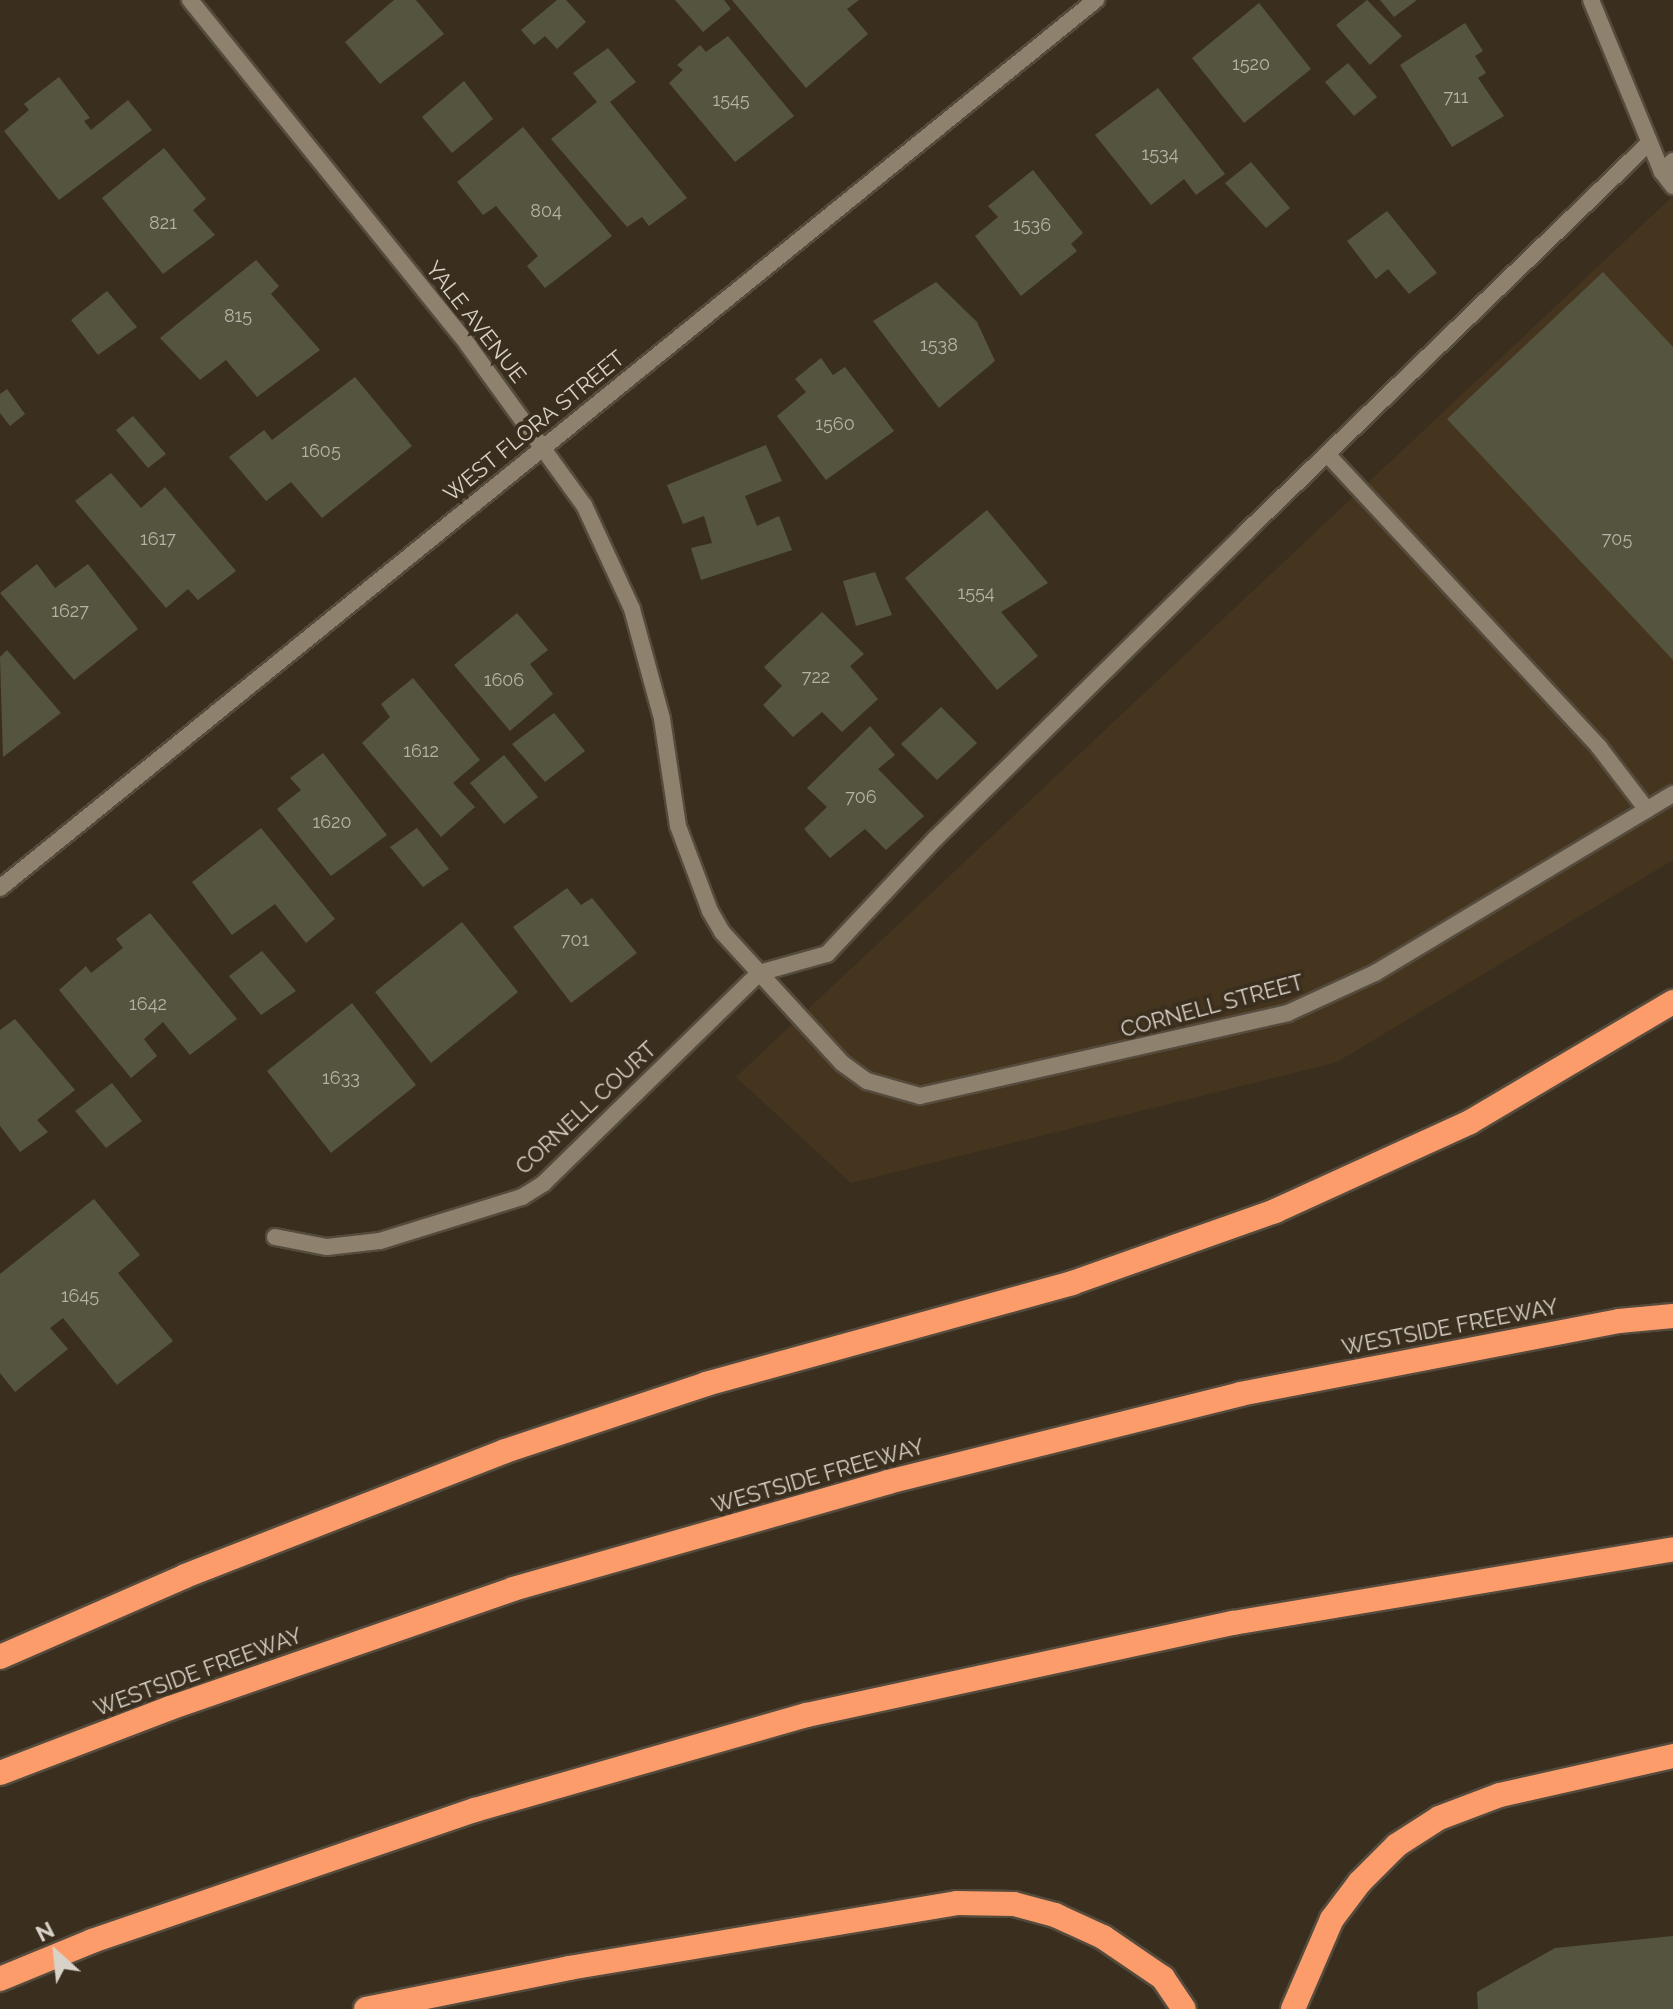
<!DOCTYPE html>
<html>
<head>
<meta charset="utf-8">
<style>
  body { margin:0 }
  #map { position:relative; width:1673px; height:2009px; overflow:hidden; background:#3a2f1e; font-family:Raleway,sans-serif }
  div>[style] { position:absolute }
  .built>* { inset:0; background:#45351e }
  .building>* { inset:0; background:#55543f }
  .roads { filter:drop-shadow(2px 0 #554b3d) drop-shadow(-2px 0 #554b3d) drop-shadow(0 2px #554b3d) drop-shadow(0 -2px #554b3d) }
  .lane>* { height:16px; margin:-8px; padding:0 8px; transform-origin:8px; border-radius:8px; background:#8e816e }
  .street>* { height:16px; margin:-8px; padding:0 8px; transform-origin:8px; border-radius:8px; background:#8e816e }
  .highway>* { height:24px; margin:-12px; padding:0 12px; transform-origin:12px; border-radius:12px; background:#fd9c6b }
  span { translate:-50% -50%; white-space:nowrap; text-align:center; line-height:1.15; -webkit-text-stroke:8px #3a2f1e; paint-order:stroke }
  .number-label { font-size:18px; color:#b8b2a6 }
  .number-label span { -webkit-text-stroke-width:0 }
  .street-label { font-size:22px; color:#d9d2c8 }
  .north { position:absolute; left:16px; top:1913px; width:80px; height:80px; -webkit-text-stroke:6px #3a2f1e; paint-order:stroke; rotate:333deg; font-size:22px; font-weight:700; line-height:32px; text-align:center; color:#d9d2c8 }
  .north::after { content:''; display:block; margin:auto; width:28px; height:36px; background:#d9d2c8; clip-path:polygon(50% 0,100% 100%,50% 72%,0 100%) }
</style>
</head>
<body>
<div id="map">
  <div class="built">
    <i style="clip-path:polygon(1673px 196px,1673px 860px,1337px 1062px,851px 1183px,736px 1077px)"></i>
  </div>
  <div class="building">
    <i style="clip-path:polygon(394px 0,416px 0,444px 34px,380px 84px,345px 42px)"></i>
    <i style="clip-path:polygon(557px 0,566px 0,586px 22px,557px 49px,545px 36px,534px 45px,521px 30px)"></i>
    <i style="clip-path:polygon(675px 0,724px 0,731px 9px,703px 32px)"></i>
    <i style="clip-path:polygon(732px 0,859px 0,847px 9px,868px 34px,806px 88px)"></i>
    <i style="clip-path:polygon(1367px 0,1402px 36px,1370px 65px,1336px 25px)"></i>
    <i style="clip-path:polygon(1380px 0,1417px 0,1394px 17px)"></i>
    <i style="clip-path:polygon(1259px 3px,1311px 69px,1244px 123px,1192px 58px)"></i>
    <i style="clip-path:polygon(1465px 23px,1483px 51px,1475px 56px,1486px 73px,1478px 78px,1504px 116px,1452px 147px,1400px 65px)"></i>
    <i style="clip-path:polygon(728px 36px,794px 116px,735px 162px,669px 83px,683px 70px,677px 65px,700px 45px,706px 52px)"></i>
    <i style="clip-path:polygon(608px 48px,636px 82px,610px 102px,687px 198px,649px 226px,642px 217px,627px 227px,551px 139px,597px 102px,573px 73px)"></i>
    <i style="clip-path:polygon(1348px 63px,1377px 97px,1354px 116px,1325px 82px)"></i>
    <i style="clip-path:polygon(59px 77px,90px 118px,84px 121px,91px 130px,128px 100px,152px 130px,59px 200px,4px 131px,29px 110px,24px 104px)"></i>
    <i style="clip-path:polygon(464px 81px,493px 119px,452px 153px,422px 117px)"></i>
    <i style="clip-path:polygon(1158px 88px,1225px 174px,1196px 195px,1184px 179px,1151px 205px,1095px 135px)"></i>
    <i style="clip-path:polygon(523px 127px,612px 236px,545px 288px,527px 266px,538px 256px,496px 206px,483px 215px,457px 182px)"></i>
    <i style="clip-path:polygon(164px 148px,206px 199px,193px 210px,215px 235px,163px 274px,102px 198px)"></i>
    <i style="clip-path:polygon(1251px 162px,1290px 208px,1266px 228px,1225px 183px)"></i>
    <i style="clip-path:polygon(1033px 170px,1083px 233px,1071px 244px,1077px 251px,1021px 296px,975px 236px,998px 217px,988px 206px)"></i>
    <i style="clip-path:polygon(1387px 211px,1437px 273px,1409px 294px,1388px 269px,1376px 279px,1347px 241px)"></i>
    <i style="clip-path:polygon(256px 260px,279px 286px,271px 294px,320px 350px,257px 397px,226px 360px,200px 380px,160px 338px)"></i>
    <i style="clip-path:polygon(1603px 272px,1673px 347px,1673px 660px,1447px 419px)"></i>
    <i style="clip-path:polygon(936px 282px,977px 322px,995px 361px,939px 408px,873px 321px)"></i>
    <i style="clip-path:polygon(107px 291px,137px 327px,98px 355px,71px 320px)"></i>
    <i style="clip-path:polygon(821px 358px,833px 375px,845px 367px,894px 431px,826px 480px,777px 416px,806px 392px,795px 379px)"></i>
    <i style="clip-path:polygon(355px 377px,412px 446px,322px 518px,291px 482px,266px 501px,229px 457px,264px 430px,272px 440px)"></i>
    <i style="clip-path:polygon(7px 389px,25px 414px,10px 426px,0 413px,0 394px)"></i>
    <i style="clip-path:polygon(133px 416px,166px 454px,148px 468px,116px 430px)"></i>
    <i style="clip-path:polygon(766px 445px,782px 481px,745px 496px,757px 526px,779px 516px,792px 550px,701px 580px,691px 548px,712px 543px,704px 516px,683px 524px,667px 485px)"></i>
    <i style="clip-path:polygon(111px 473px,141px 508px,165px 487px,236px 571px,198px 600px,188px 589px,166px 608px,75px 501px)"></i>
    <i style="clip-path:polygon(987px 510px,1048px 583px,1001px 612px,1038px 656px,997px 690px,905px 578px)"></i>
    <i style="clip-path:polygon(37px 564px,55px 588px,88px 564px,138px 629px,74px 680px,0 593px)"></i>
    <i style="clip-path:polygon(875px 572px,892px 615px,856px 626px,843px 581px)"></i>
    <i style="clip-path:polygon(822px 612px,864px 654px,850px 666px,878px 699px,842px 732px,822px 712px,793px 737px,763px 705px,782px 686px,764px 667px)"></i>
    <i style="clip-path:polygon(517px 613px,548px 650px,530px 664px,553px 694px,510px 731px,454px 665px)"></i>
    <i style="clip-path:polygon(7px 650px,61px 713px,3px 757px,0 657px)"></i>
    <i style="clip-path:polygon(413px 678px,480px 760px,453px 783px,475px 807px,441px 837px,362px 743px,390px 717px,381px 704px)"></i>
    <i style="clip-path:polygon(941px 707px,977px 743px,937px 780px,901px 744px)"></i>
    <i style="clip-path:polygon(554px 713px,585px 751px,545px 782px,512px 744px)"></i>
    <i style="clip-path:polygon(870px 726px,895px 755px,878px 769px,924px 816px,886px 850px,865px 829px,830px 858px,804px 829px,827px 807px,807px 788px)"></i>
    <i style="clip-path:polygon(323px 753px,387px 835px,331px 876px,277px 809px,301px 790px,290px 778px)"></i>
    <i style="clip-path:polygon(504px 755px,538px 797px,504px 824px,470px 783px)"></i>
    <i style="clip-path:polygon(261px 828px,335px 919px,306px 943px,275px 904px,232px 935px,192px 882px)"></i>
    <i style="clip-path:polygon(417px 828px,449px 869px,423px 887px,390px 847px)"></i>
    <i style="clip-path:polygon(567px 888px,581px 905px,592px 898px,637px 953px,571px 1003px,513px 927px)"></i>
    <i style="clip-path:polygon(150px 913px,237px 1019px,190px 1055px,163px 1022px,144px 1039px,157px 1056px,131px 1078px,59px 990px,86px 966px,91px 973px,123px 948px,116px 939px)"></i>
    <i style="clip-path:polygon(462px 922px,518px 992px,431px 1063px,375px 992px)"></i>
    <i style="clip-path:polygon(262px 951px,296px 991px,261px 1015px,229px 976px)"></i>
    <i style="clip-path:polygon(352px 1003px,416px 1085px,331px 1153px,267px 1071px)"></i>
    <i style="clip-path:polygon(15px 1019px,75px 1090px,37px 1120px,48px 1132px,20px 1152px,0 1126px,0 1030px)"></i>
    <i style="clip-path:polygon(112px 1083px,142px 1121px,106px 1148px,75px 1111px)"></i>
    <i style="clip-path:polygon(94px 1199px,140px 1255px,118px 1273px,173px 1341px,117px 1385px,63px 1318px,50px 1328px,68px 1349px,15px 1392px,0 1373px,0 1274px)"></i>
    <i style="clip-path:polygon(1673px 1936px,1673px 2009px,1478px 2009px,1477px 1992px,1555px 1948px)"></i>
  </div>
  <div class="roads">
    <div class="lane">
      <i style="left:1662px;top:172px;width:18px;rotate:52deg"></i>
      <i style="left:1327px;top:454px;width:400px;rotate:47.1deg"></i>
      <i style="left:1599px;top:747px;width:79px;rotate:52.7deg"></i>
      <i style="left:759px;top:973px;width:71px;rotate:-15.6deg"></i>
      <i style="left:827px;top:954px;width:159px;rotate:-46.8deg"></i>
      <i style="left:936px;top:838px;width:436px;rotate:-44.6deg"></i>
      <i style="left:1246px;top:532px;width:560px;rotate:-43.99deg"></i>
    </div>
    <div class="street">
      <i style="left:190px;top:0;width:443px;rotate:51.1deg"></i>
      <i style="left:468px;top:345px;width:198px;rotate:54.1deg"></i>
      <i style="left:584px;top:505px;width:115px;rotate:65.2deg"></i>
      <i style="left:632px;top:609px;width:114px;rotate:74.7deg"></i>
      <i style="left:662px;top:719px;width:108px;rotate:81.5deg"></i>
      <i style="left:678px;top:826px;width:91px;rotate:69.4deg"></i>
      <i style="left:710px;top:911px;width:24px;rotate:60deg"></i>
      <i style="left:722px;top:932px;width:178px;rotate:47.5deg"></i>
      <i style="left:842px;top:1063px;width:31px;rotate:36deg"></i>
      <i style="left:867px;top:1081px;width:55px;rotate:15.8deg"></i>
      <i style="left:920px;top:1096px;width:377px;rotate:-12.7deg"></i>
      <i style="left:1288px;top:1013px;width:96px;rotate:-24.7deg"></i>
      <i style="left:1375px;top:973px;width:348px;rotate:-31deg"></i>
      <i style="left:1591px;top:0;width:186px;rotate:67.6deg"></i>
      <i style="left:1662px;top:172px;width:16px;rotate:-45deg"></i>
      <i style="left:0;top:888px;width:1411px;rotate:-39.02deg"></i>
      <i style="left:275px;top:1237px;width:53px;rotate:10.9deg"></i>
      <i style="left:327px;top:1247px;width:53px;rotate:-6.5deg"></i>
      <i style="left:380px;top:1241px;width:149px;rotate:-17.2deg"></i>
      <i style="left:522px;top:1197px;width:26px;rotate:-32deg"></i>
      <i style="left:544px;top:1183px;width:301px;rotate:-44.3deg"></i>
    </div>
    <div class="highway">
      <i style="left:0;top:1657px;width:202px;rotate:-23.6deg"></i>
      <i style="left:185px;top:1576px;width:344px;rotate:-21.3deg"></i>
      <i style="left:505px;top:1451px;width:212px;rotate:-18.4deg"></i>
      <i style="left:706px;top:1384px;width:380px;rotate:-15.4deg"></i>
      <i style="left:1072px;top:1283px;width:215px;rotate:-19.5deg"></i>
      <i style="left:1275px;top:1211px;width:214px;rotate:-24.5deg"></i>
      <i style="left:1470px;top:1122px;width:236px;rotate:-30.6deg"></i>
      <i style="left:0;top:1773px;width:182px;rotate:-20.9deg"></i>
      <i style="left:170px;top:1708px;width:363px;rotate:-19.1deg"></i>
      <i style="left:513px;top:1589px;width:390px;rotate:-15.9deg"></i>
      <i style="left:888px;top:1482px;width:363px;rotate:-14deg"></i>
      <i style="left:1240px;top:1394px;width:386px;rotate:-10.9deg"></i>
      <i style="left:1619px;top:1321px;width:54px;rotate:-5.3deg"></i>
      <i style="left:0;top:1979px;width:100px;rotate:-22.4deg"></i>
      <i style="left:92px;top:1941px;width:405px;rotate:-18.9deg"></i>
      <i style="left:475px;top:1810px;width:345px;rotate:-16deg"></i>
      <i style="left:807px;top:1715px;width:436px;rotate:-12.2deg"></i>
      <i style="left:1233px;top:1623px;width:446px;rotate:-9.5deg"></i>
      <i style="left:366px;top:2009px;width:207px;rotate:-11.4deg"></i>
      <i style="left:569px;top:1968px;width:393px;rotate:-9.5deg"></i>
      <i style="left:957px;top:1903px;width:57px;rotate:1deg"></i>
      <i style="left:1014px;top:1904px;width:42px;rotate:15deg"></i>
      <i style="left:1055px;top:1915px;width:53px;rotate:24.6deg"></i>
      <i style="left:1103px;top:1937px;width:73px;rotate:34.3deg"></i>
      <i style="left:1163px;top:1978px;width:37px;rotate:56deg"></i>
      <i style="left:1293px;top:2009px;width:98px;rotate:-66.6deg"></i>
      <i style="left:1332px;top:1919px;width:46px;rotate:-52.9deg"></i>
      <i style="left:1360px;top:1882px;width:52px;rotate:-45deg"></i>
      <i style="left:1397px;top:1845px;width:50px;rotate:-32.7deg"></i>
      <i style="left:1439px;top:1818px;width:65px;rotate:-20.7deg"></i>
      <i style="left:1500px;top:1795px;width:177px;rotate:-12.7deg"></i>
    </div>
  </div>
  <div class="number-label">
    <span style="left:1251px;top:64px">1520</span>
    <span style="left:1456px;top:97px">711</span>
    <span style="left:731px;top:100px">1545</span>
    <span style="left:1160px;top:154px">1534</span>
    <span style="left:546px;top:211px">804</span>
    <span style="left:163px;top:223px">821</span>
    <span style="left:1032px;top:225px">1536</span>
    <span style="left:238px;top:316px">815</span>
    <span style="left:939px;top:345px">1538</span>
    <span style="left:835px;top:424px">1560</span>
    <span style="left:321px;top:451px">1605</span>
    <span style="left:158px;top:539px">1617</span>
    <span style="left:1617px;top:539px">705</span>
    <span style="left:976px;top:593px">1554</span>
    <span style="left:70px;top:611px">1627</span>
    <span style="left:816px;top:677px">722</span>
    <span style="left:504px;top:680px">1606</span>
    <span style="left:421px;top:751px">1612</span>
    <span style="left:861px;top:797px">706</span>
    <span style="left:332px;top:822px">1620</span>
    <span style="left:575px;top:940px">701</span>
    <span style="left:148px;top:1004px">1642</span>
    <span style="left:341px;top:1078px">1633</span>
    <span style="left:80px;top:1296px">1645</span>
  </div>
  <div class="street-label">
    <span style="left:476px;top:322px;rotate:52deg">YALE AVENUE</span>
    <span style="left:534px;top:426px;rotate:-39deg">WEST FLORA STREET</span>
    <span style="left:1212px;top:1006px;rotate:-15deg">CORNELL STREET</span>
    <span style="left:586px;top:1108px;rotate:-43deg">CORNELL COURT</span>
    <span style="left:1450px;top:1327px;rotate:-11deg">WESTSIDE FREEWAY</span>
    <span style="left:818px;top:1476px;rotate:-16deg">WESTSIDE FREEWAY</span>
    <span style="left:198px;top:1672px;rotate:-20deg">WESTSIDE FREEWAY</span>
  </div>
  <div class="north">N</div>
</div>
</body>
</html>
